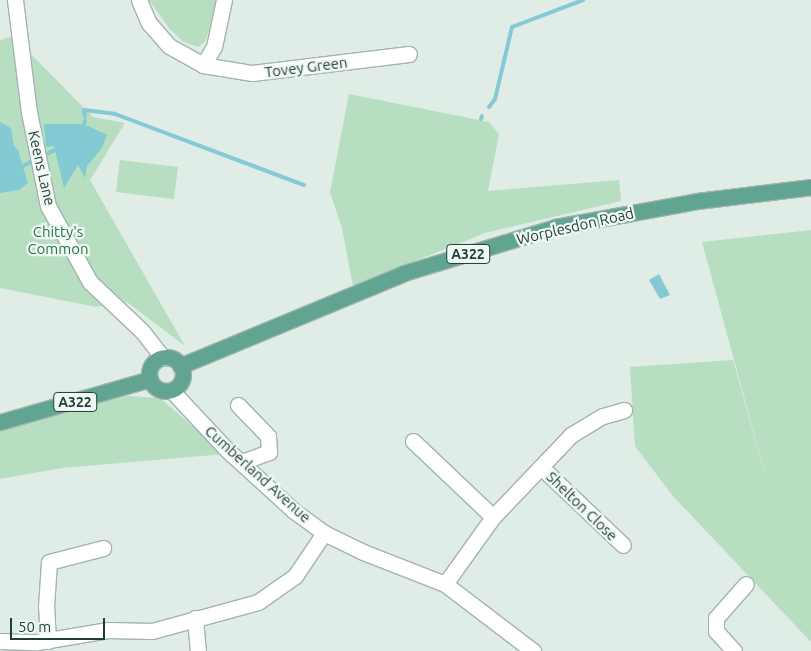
<!DOCTYPE html>
<html>
<head>
<meta charset="utf-8">
<style>
  body { margin:0 }
  #map { position:relative; width:811px; height:651px; overflow:hidden; background:#e0ece6; font-family:Ubuntu,sans-serif }
  div>[style] { position:absolute }
  .green>* { inset:0; background:#b7dec1 }
  .water>* { inset:0; background:#84cad4 }
  .stream>* { height:4px; margin:-2px; padding:0 2px; transform-origin:2px; border-radius:2px; background:#84cad4 }
  .roads { filter:drop-shadow(1px 0 #a2b4ad) drop-shadow(-1px 0 #a2b4ad) drop-shadow(0 1px #a2b4ad) drop-shadow(0 -1px #a2b4ad) }
  .minor>* { height:15px; margin:-7.5px; padding:0 7.5px; transform-origin:7.5px; border-radius:7.5px; background:#fff }
  .major>* { height:15px; margin:-7.5px; padding:0 7.5px; transform-origin:7.5px; border-radius:7.5px; background:#61a491 }
  .major>.ring { margin:-7.5px; padding:0; box-sizing:content-box; background:none; border:15px solid #61a491; border-radius:50% }
  span { translate:-50% -50%; white-space:nowrap; text-align:center; line-height:1.15; -webkit-text-stroke:4.5px #f0f8f4; paint-order:stroke }
  .shield-label span { padding:1px 4px; background:#f0f8f4; border:1px solid; border-radius:4px; -webkit-text-stroke-width:0 }
  .shield-label { font-size:14px; color:#1f3d34; font-weight:700 }
  .street-label { font-size:15px; color:#1f3d34 }
  .park-label { font-size:15px; color:#277644 }
  .scale { position:absolute; left:10px; top:618px; width:95px; height:22px; box-sizing:border-box; border:2px solid #1f3d34; border-top:0; padding-left:6px; font-size:15px; line-height:18px; white-space:nowrap; color:#1f3d34; -webkit-text-stroke:4px #f0f8f4; paint-order:stroke }
</style>
</head>
<body>
<div id="map">
  <div class="green">
    <i style="clip-path:polygon(149px 0,221px 0,205px 42px,198px 47px,182px 41px,169px 28px)"></i>
    <i style="clip-path:polygon(13px 36px,93px 117px,125px 123px,90px 180px,185px 346px,127px 302px,96px 307px,0 288px,0 40px)"></i>
    <i style="clip-path:polygon(349px 94px,489px 122px,499px 134px,488px 191px,619px 180px,621px 201px,485px 233px,353px 286px,342px 228px,330px 192px)"></i>
    <i style="clip-path:polygon(120px 160px,178px 167px,174px 199px,116px 192px)"></i>
    <i style="clip-path:polygon(811px 230px,811px 642px,672px 495px,635px 446px,630px 367px,733px 360px,771px 496px,702px 242px)"></i>
    <i style="clip-path:polygon(127px 396px,160px 398px,225px 454px,62px 468px,0 479px,0 427px)"></i>
  </div>
  <div class="water">
    <i style="clip-path:polygon(0 122px,11px 128px,14px 146px,18px 150px,28px 183px,19px 190px,0 193px)"></i>
    <i style="clip-path:polygon(44px 124px,84px 124px,107px 135px,102px 148px,87px 166px,85px 178px,78px 165px,64px 188px,54px 146px,46px 147px)"></i>
    <i style="clip-path:polygon(659px 274px,670px 295px,660px 299px,649px 280px)"></i>
  </div>
  <div class="stream">
    <i style="left:489px;top:107px;width:10px;rotate:-53deg"></i>
    <i style="left:495px;top:99px;width:74px;rotate:-76.7deg"></i>
    <i style="left:512px;top:27px;width:76px;rotate:-20.8deg"></i>
    <i style="left:85px;top:117px;width:7px;rotate:-98deg"></i>
    <i style="left:84px;top:110px;width:31px;rotate:7deg"></i>
    <i style="left:115px;top:114px;width:202px;rotate:20.6deg"></i>
    <i style="left:481px;top:119px;width:3px;rotate:-72deg"></i>
    <i style="left:84px;top:124px;width:3px;rotate:-72deg"></i>
    <i style="left:41px;top:157px;width:16px;rotate:-27deg"></i>
    <i style="left:23px;top:166px;width:13px;rotate:-27deg"></i>
  </div>
  <div class="roads">
    <div class="minor">
      <i style="left:15px;top:0;width:113px;rotate:82.9deg"></i>
      <i style="left:29px;top:112px;width:96px;rotate:78.6deg"></i>
      <i style="left:48px;top:206px;width:87px;rotate:61.1deg"></i>
      <i style="left:90px;top:282px;width:71px;rotate:43.3deg"></i>
      <i style="left:142px;top:331px;width:34px;rotate:52deg"></i>
      <i style="left:139px;top:0;width:25px;rotate:67deg"></i>
      <i style="left:149px;top:23px;width:30px;rotate:49deg"></i>
      <i style="left:169px;top:46px;width:39px;rotate:29deg"></i>
      <i style="left:203px;top:65px;width:21px;rotate:-59deg"></i>
      <i style="left:214px;top:47px;width:48px;rotate:-78deg"></i>
      <i style="left:203px;top:65px;width:50px;rotate:9.3deg"></i>
      <i style="left:252px;top:73px;width:158px;rotate:-6.9deg"></i>
      <i style="left:171px;top:390px;width:81px;rotate:47deg"></i>
      <i style="left:226px;top:449px;width:92px;rotate:42.4deg"></i>
      <i style="left:294px;top:511px;width:37px;rotate:36deg"></i>
      <i style="left:324px;top:533px;width:43px;rotate:26deg"></i>
      <i style="left:363px;top:552px;width:88px;rotate:21.3deg"></i>
      <i style="left:445px;top:584px;width:111px;rotate:37.3deg"></i>
      <i style="left:238px;top:405px;width:43px;rotate:45.9deg"></i>
      <i style="left:268px;top:436px;width:16px;rotate:86deg"></i>
      <i style="left:269px;top:452px;width:30px;rotate:160deg"></i>
      <i style="left:413px;top:441px;width:110px;rotate:43.5deg"></i>
      <i style="left:541px;top:467px;width:113px;rotate:43.6deg"></i>
      <i style="left:445px;top:584px;width:82px;rotate:-54.4deg"></i>
      <i style="left:493px;top:517px;width:113px;rotate:-46.4deg"></i>
      <i style="left:571px;top:435px;width:37px;rotate:-31deg"></i>
      <i style="left:603px;top:416px;width:22px;rotate:-16deg"></i>
      <i style="left:195px;top:618px;width:33px;rotate:85deg"></i>
      <i style="left:0;top:641px;width:37px;rotate:2deg"></i>
      <i style="left:37px;top:642px;width:72px;rotate:-9.6deg"></i>
      <i style="left:108px;top:630px;width:44px;rotate:1.3deg"></i>
      <i style="left:152px;top:631px;width:110px;rotate:-15.3deg"></i>
      <i style="left:258px;top:602px;width:45px;rotate:-35.1deg"></i>
      <i style="left:295px;top:576px;width:52px;rotate:-56deg"></i>
      <i style="left:48px;top:641px;width:34px;rotate:-93deg"></i>
      <i style="left:46px;top:607px;width:45px;rotate:-86.2deg"></i>
      <i style="left:49px;top:562px;width:56px;rotate:-14.5deg"></i>
      <i style="left:734px;top:651px;width:27px;rotate:-132deg"></i>
      <i style="left:716px;top:631px;width:13px;rotate:-90deg"></i>
      <i style="left:716px;top:618px;width:45px;rotate:-48.6deg"></i>
    </div>
    <div class="major">
      <i class="ring" style="left:149px;top:357px;width:19px;height:19px"></i>
      <i style="left:180px;top:366px;width:243px;rotate:-22.5deg"></i>
      <i style="left:404px;top:273px;width:158px;rotate:-16.9deg"></i>
      <i style="left:555px;top:227px;width:144px;rotate:-10.4deg"></i>
      <i style="left:697px;top:201px;width:115px;rotate:-7deg"></i>
      <i style="left:0;top:422px;width:156px;rotate:-16deg"></i>
    </div>
  </div>
  <div class="shield-label">
    <span style="left:468px;top:254px">A322</span>
    <span style="left:75px;top:402px">A322</span>
  </div>
  <div class="street-label">
    <span style="left:306px;top:67px;rotate:-7deg">Tovey Green</span>
    <span style="left:42px;top:168px;rotate:77deg">Keens Lane</span>
    <span style="left:575px;top:226px;rotate:-13deg">Worplesdon Road</span>
    <span style="left:258px;top:474px;rotate:42deg">Cumberland Avenue</span>
    <span style="left:582px;top:506px;rotate:44deg">Shelton Close</span>
  </div>
  <div class="park-label">
    <span style="left:58px;top:240px">Chitty's<br>Common</span>
  </div>
  <div class="scale">50 m</div>
</div>
</body>
</html>
